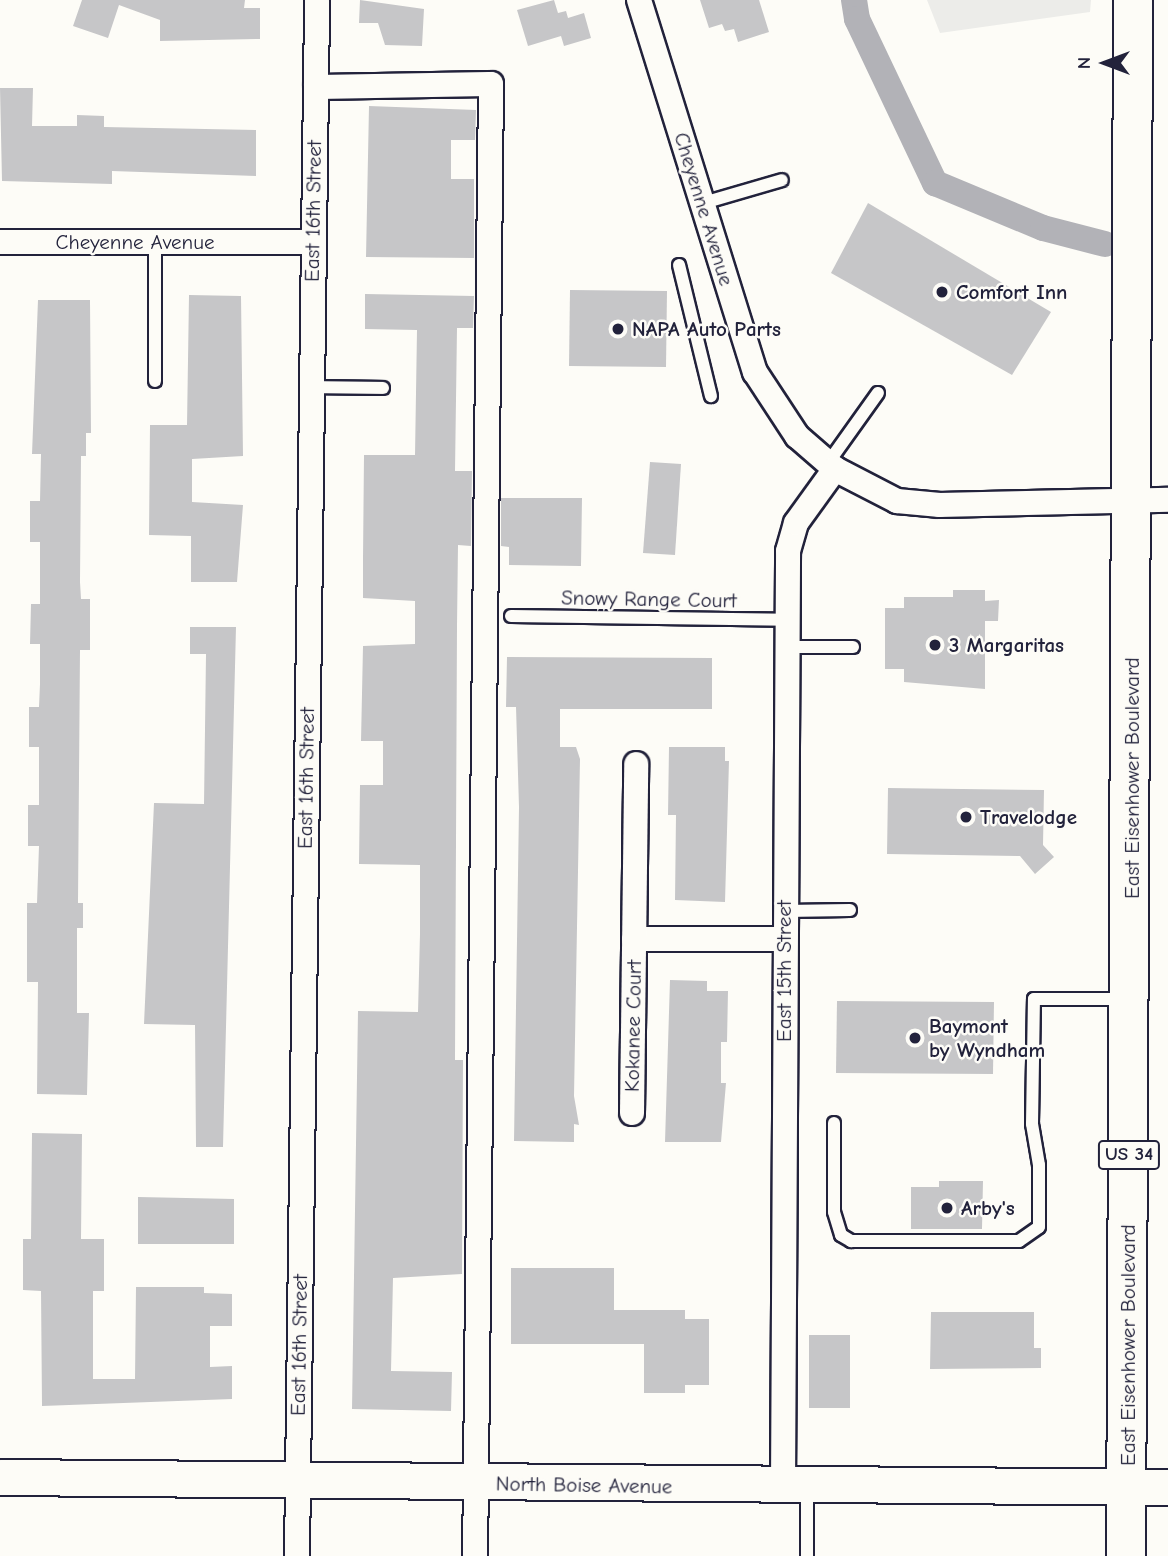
<!DOCTYPE html>
<html>
<head>
<meta charset="utf-8">
<style>
  body { margin:0 }
  #map { position:relative; width:1168px; height:1556px; overflow:hidden; background:#fdfcf7; font-family:"Comic Neue",sans-serif }
  div>[style] { position:absolute }
  .built>* { inset:0; background:#ecece9 }
  .canal>* { height:26px; margin:-13px; padding:0 13px; transform-origin:13px; border-radius:13px; background:#b2b2b7 }
  .building>* { inset:0; background:#c6c6c8 }
  .roads { filter:drop-shadow(2px 0 #22223b) drop-shadow(-2px 0 #22223b) drop-shadow(0 2px #22223b) drop-shadow(0 -2px #22223b) }
  .lane>* { height:12px; margin:-6px; padding:0 6px; transform-origin:6px; border-radius:6px; background:#fdfcf7 }
  .street>* { height:24px; margin:-12px; padding:0 12px; transform-origin:12px; border-radius:12px; background:#fdfcf7 }
  .secondary>* { height:35px; margin:-17.5px; padding:0 17.5px; transform-origin:17.5px; border-radius:17.5px; background:#fdfcf7 }
  .highway>* { height:38px; margin:-19px; padding:0 19px; transform-origin:19px; border-radius:19px; background:#fdfcf7 }
  .dots>* { width:19px; height:19px; translate:-50% -50%; box-sizing:border-box; border:4px solid #fdfcf7; border-radius:50% }
  span { translate:-50% -50%; white-space:nowrap; text-align:center; line-height:1.15; -webkit-text-stroke:5px #fdfcf7; paint-order:stroke }
  .shield-label span { padding:2px 5px; background:#fdfcf7; border:2px solid; border-radius:5px; -webkit-text-stroke-width:0 }
  .shield-label { font-size:19px; color:#22223b; font-weight:700 }
  .street-label { font-size:21px; color:#22223b }
  .poi-label { font-size:21px; color:#22223b; font-weight:700 }
  .left { translate:0 -50%; text-align:left }
  .north { position:absolute; left:1070px; top:28px; width:70px; height:70px; -webkit-text-stroke:5px #fdfcf7; paint-order:stroke; rotate:270deg; font-size:19px; font-weight:700; line-height:28px; text-align:center; color:#22223b }
  .north::after { content:''; display:block; margin:auto; width:24px; height:32px; background:#22223b; clip-path:polygon(50% 0,100% 100%,50% 72%,0 100%) }
</style>
</head>
<body>
<div id="map">
  <div class="built">
    <i style="clip-path:polygon(927px 0,1091px 0,1090px 12px,940px 33px)"></i>
  </div>
  <div class="canal">
    <i style="left:854px;top:0;width:19px;rotate:81deg"></i>
    <i style="left:857px;top:19px;width:182px;rotate:64.6deg"></i>
    <i style="left:935px;top:183px;width:117px;rotate:22.6deg"></i>
    <i style="left:1043px;top:228px;width:64px;rotate:14.5deg"></i>
  </div>
  <div class="building">
    <i style="clip-path:polygon(82px 0,245px 0,244px 8px,260px 8px,260px 39px,160px 41px,160px 20px,119px 5px,108px 38px,73px 26px)"></i>
    <i style="clip-path:polygon(360px 0,424px 9px,422px 46px,385px 45px,378px 23px,359px 23px)"></i>
    <i style="clip-path:polygon(554px 0,558px 13px,566px 11px,568px 18px,584px 13px,591px 38px,564px 46px,561px 36px,528px 46px,517px 10px)"></i>
    <i style="clip-path:polygon(700px 0,759px 0,769px 32px,738px 42px,734px 29px,725px 31px,722px 24px,709px 28px)"></i>
    <i style="clip-path:polygon(0 88px,33px 88px,32px 126px,77px 126px,77px 115px,104px 116px,104px 127px,256px 130px,256px 176px,112px 171px,112px 184px,2px 181px)"></i>
    <i style="clip-path:polygon(369px 106px,476px 110px,475px 140px,451px 140px,451px 179px,474px 179px,474px 258px,366px 257px)"></i>
    <i style="clip-path:polygon(868px 203px,1051px 312px,1012px 375px,831px 273px)"></i>
    <i style="clip-path:polygon(570px 290px,667px 291px,666px 367px,569px 366px)"></i>
    <i style="clip-path:polygon(365px 294px,474px 296px,473px 328px,457px 328px,455px 471px,472px 471px,471px 546px,458px 545px,457px 626px,455px 1060px,463px 1060px,462px 1274px,393px 1278px,391px 1371px,452px 1372px,451px 1411px,352px 1409px,358px 1011px,418px 1012px,420px 934px,420px 865px,359px 864px,360px 785px,383px 785px,383px 741px,361px 741px,363px 646px,415px 644px,415px 601px,363px 598px,363px 558px,364px 455px,415px 455px,417px 330px,365px 329px)"></i>
    <i style="clip-path:polygon(189px 295px,241px 296px,243px 456px,192px 459px,192px 502px,243px 505px,237px 582px,191px 582px,191px 536px,149px 535px,150px 425px,187px 425px)"></i>
    <i style="clip-path:polygon(38px 300px,90px 300px,91px 433px,86px 433px,86px 456px,81px 456px,80px 582px,81px 599px,90px 599px,90px 650px,80px 650px,78px 903px,83px 903px,83px 928px,77px 928px,77px 1013px,89px 1013px,87px 1095px,37px 1094px,38px 982px,27px 982px,27px 903px,37px 903px,39px 846px,28px 846px,28px 805px,39px 805px,39px 747px,29px 747px,29px 707px,39px 707px,40px 684px,40px 644px,30px 644px,31px 604px,40px 604px,40px 542px,30px 542px,30px 501px,40px 501px,41px 454px,32px 454px)"></i>
    <i style="clip-path:polygon(650px 462px,681px 464px,675px 555px,643px 553px)"></i>
    <i style="clip-path:polygon(501px 498px,582px 498px,581px 566px,509px 565px,509px 547px,501px 546px)"></i>
    <i style="clip-path:polygon(953px 590px,985px 590px,985px 601px,999px 600px,998px 621px,985px 621px,985px 689px,904px 682px,904px 669px,885px 669px,885px 608px,904px 608px,904px 597px,953px 597px)"></i>
    <i style="clip-path:polygon(190px 627px,236px 627px,223px 1147px,196px 1147px,195px 1025px,144px 1024px,154px 803px,204px 804px,206px 654px,190px 654px)"></i>
    <i style="clip-path:polygon(507px 657px,712px 658px,712px 709px,560px 709px,560px 747px,576px 747px,580px 759px,574px 1096px,579px 1125px,574px 1124px,574px 1142px,514px 1141px,519px 807px,516px 707px,506px 707px)"></i>
    <i style="clip-path:polygon(669px 747px,725px 747px,725px 761px,729px 761px,725px 902px,675px 900px,676px 815px,668px 815px)"></i>
    <i style="clip-path:polygon(888px 788px,1044px 790px,1043px 845px,1054px 857px,1035px 874px,1020px 856px,887px 854px)"></i>
    <i style="clip-path:polygon(670px 980px,707px 981px,707px 991px,728px 991px,727px 1042px,721px 1042px,721px 1083px,726px 1083px,721px 1142px,665px 1142px)"></i>
    <i style="clip-path:polygon(837px 1001px,994px 1002px,993px 1074px,836px 1073px)"></i>
    <i style="clip-path:polygon(32px 1133px,82px 1134px,81px 1239px,104px 1239px,104px 1291px,93px 1291px,93px 1379px,135px 1379px,136px 1287px,204px 1287px,204px 1293px,232px 1294px,232px 1326px,210px 1326px,210px 1367px,232px 1366px,232px 1399px,42px 1406px,41px 1291px,23px 1290px,23px 1239px,31px 1239px)"></i>
    <i style="clip-path:polygon(939px 1181px,983px 1181px,982px 1229px,911px 1229px,911px 1187px,939px 1187px)"></i>
    <i style="clip-path:polygon(138px 1197px,234px 1199px,234px 1244px,138px 1244px)"></i>
    <i style="clip-path:polygon(511px 1268px,614px 1268px,614px 1310px,685px 1310px,685px 1319px,709px 1319px,709px 1385px,685px 1385px,685px 1393px,644px 1393px,644px 1344px,511px 1344px)"></i>
    <i style="clip-path:polygon(931px 1312px,1034px 1312px,1034px 1348px,1041px 1348px,1041px 1368px,930px 1369px)"></i>
    <i style="clip-path:polygon(809px 1335px,850px 1335px,850px 1408px,809px 1408px)"></i>
  </div>
  <div class="roads">
    <div class="lane">
      <i style="left:703px;top:203px;width:82px;rotate:-16.2deg"></i>
      <i style="left:679px;top:265px;width:135px;rotate:76.3deg"></i>
      <i style="left:155px;top:381px;width:139px;rotate:-90deg"></i>
      <i style="left:310px;top:387px;width:73px;rotate:0.8deg"></i>
      <i style="left:828px;top:463px;width:86px;rotate:-54.5deg"></i>
      <i style="left:511px;top:616px;width:275px;rotate:0.8deg"></i>
      <i style="left:786px;top:647px;width:67px"></i>
      <i style="left:785px;top:911px;width:65px;rotate:-0.9deg"></i>
      <i style="left:834px;top:1123px;width:89px;rotate:90deg"></i>
      <i style="left:834px;top:1212px;width:24px;rotate:73deg"></i>
      <i style="left:841px;top:1235px;width:12px;rotate:31deg"></i>
      <i style="left:851px;top:1241px;width:168px"></i>
      <i style="left:1019px;top:1241px;width:24px;rotate:-35deg"></i>
      <i style="left:1039px;top:1227px;width:62px;rotate:-90deg"></i>
      <i style="left:1039px;top:1165px;width:42px;rotate:-99.7deg"></i>
      <i style="left:1032px;top:1124px;width:125px;rotate:-89.1deg"></i>
      <i style="left:1034px;top:999px;width:92px"></i>
      <i style="left:807px;top:1487px;width:69px;rotate:90deg"></i>
    </div>
    <div class="street">
      <i style="left:639px;top:0;width:390px;rotate:72.7deg"></i>
      <i style="left:755px;top:372px;width:77px;rotate:56.7deg"></i>
      <i style="left:797px;top:436px;width:50px;rotate:41deg"></i>
      <i style="left:835px;top:469px;width:70px;rotate:27.3deg"></i>
      <i style="left:897px;top:501px;width:43px;rotate:5.3deg"></i>
      <i style="left:940px;top:505px;width:228px;rotate:-1.3deg"></i>
      <i style="left:316px;top:87px;width:175px;rotate:-1deg"></i>
      <i style="left:491px;top:84px;width:1472px;rotate:90.62deg"></i>
      <i style="left:0;top:242px;width:311px"></i>
      <i style="left:634px;top:939px;width:151px"></i>
      <i style="left:632px;top:1113px;width:349px;rotate:-89.3deg"></i>
      <i style="left:783px;top:1487px;width:936px;rotate:-89.69deg"></i>
      <i style="left:788px;top:551px;width:29px;rotate:-74deg"></i>
      <i style="left:796px;top:523px;width:67px;rotate:-54.2deg"></i>
      <i style="left:297px;top:1556px;width:1556px;rotate:-89.26deg"></i>
    </div>
    <div class="secondary">
      <i style="left:0;top:1477px;width:1168px;rotate:0.49deg"></i>
    </div>
    <div class="highway">
      <i style="left:1126px;top:1556px;width:1556px;rotate:-89.74deg"></i>
    </div>
  </div>
  <div class="dots">
    <i style="left:942px;top:292px;background:#22223b"></i>
    <i style="left:618px;top:329px;background:#22223b"></i>
    <i style="left:935px;top:645px;background:#22223b"></i>
    <i style="left:966px;top:817px;background:#22223b"></i>
    <i style="left:915px;top:1038px;background:#22223b"></i>
    <i style="left:947px;top:1208px;background:#22223b"></i>
  </div>
  <div class="shield-label">
    <span style="left:1129px;top:1155px">US 34</span>
  </div>
  <div class="street-label">
    <span style="left:704px;top:209px;rotate:73deg">Cheyenne Avenue</span>
    <span style="left:313px;top:211px;rotate:-89deg">East 16th Street</span>
    <span style="left:135px;top:242px">Cheyenne Avenue</span>
    <span style="left:649px;top:599px;rotate:1deg">Snowy Range Court</span>
    <span style="left:306px;top:778px;rotate:-89deg">East 16th Street</span>
    <span style="left:1132px;top:778px;rotate:-90deg">East Eisenhower Boulevard</span>
    <span style="left:784px;top:971px;rotate:-90deg">East 15th Street</span>
    <span style="left:633px;top:1026px;rotate:-89deg">Kokanee Court</span>
    <span style="left:299px;top:1345px;rotate:-89deg">East 16th Street</span>
    <span style="left:1128px;top:1345px;rotate:-90deg">East Eisenhower Boulevard</span>
    <span style="left:584px;top:1485px;rotate:1deg">North Boise Avenue</span>
  </div>
  <div class="poi-label">
    <span class="left" style="left:956px;top:292px">Comfort Inn</span>
    <span class="left" style="left:632px;top:329px">NAPA Auto Parts</span>
    <span class="left" style="left:949px;top:645px">3 Margaritas</span>
    <span class="left" style="left:980px;top:817px">Travelodge</span>
    <span class="left" style="left:929px;top:1038px">Baymont<br>by Wyndham</span>
    <span class="left" style="left:961px;top:1208px">Arby's</span>
  </div>
  <div class="north">N</div>
</div>
</body>
</html>
